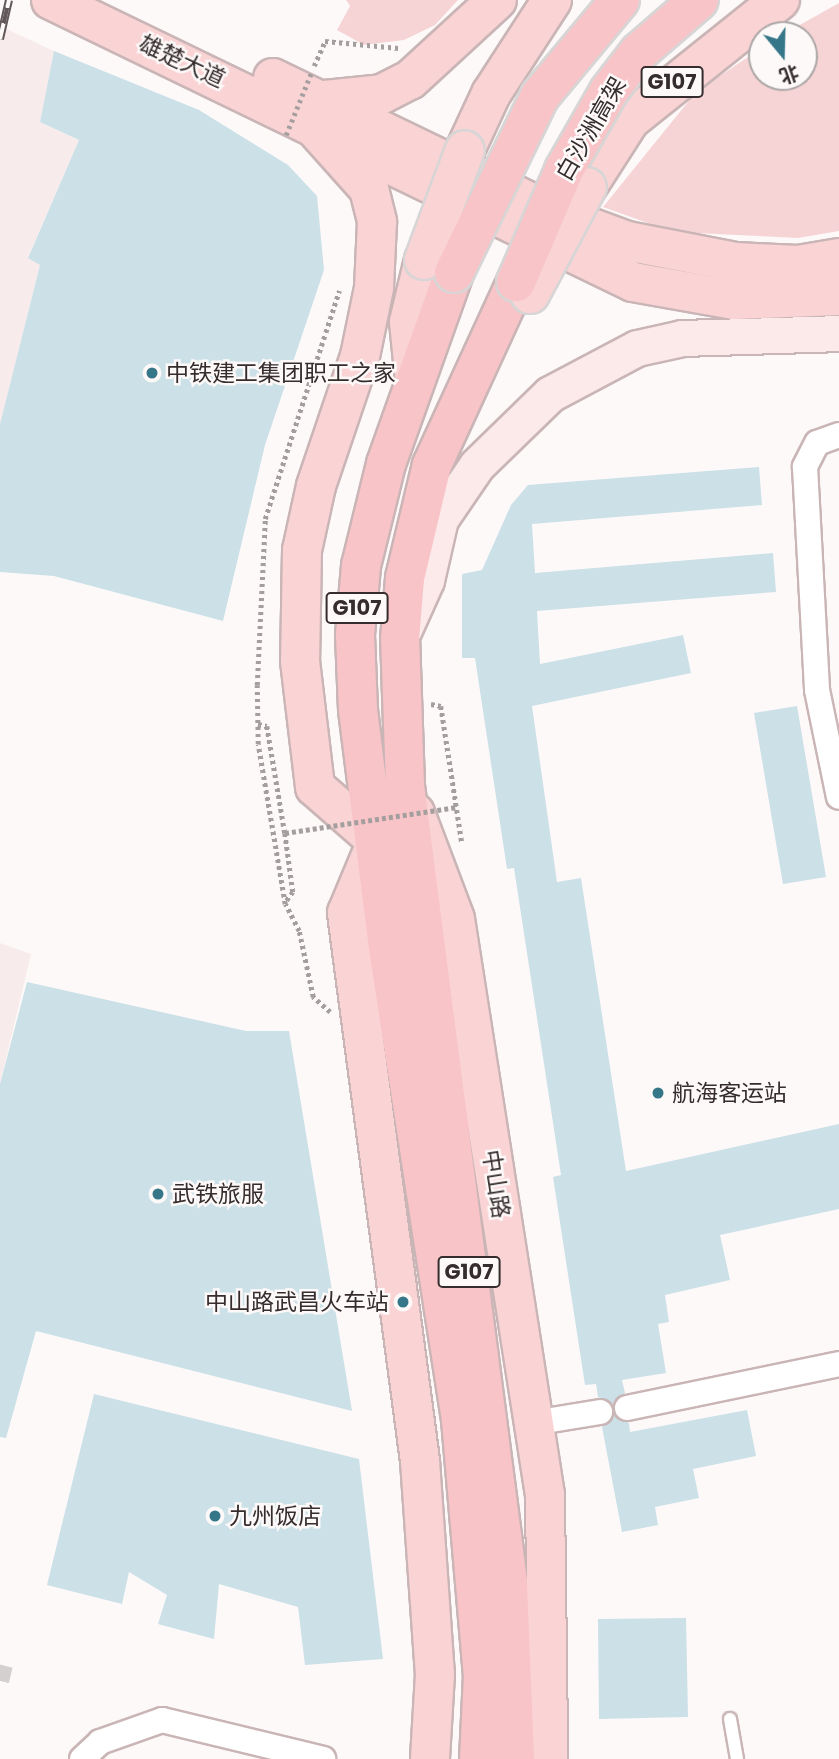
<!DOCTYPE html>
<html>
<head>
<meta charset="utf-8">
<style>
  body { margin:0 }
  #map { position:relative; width:839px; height:1759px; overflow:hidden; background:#fdf9f9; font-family:Poppins,"Noto Sans SC",sans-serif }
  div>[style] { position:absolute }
  .built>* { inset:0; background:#f8ebec }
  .green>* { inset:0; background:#f6d4d5 }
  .building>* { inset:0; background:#cbe0e7 }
  .pedestrian-tunnel>* { height:18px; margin-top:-9px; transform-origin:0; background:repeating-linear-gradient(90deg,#d5d0d0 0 18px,transparent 0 27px) }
  .path>* { height:4.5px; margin-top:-2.25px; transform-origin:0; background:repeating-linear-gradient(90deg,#a49e9e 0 3.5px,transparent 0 7px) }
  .roads { filter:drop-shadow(2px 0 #cab5b6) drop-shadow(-2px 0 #cab5b6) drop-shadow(0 2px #cab5b6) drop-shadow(0 -2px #cab5b6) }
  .service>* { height:12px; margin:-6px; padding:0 6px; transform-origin:6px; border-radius:6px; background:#fff }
  .minor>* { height:24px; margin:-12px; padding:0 12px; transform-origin:12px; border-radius:12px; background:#fff }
  .secondary>* { height:35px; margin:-17.5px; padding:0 17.5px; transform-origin:17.5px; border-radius:17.5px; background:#fce9ea }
  .primary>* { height:38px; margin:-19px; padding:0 19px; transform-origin:19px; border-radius:19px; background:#fad3d5 }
  .trunk>* { height:38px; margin:-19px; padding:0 19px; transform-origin:19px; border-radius:19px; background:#f8c4c7 }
  .rail>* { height:8px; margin-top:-4px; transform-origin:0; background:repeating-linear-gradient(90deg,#fdf9f9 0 16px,#605859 0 32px); box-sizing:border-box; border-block:2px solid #605859 }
  .path-bridge>* { height:4.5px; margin-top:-2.25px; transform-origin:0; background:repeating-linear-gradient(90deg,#a49e9e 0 3.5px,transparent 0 7px) }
  .bridges { filter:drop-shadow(2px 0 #d7d5d5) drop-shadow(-2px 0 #d7d5d5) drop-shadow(0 2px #d7d5d5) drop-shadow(0 -2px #d7d5d5) }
  .primary-bridge>* { height:38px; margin:-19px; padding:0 19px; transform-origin:19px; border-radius:19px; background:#fad3d5 }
  .trunk-bridge>* { height:38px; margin:-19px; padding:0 19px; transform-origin:19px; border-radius:19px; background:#f8c4c7 }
  .dots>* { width:19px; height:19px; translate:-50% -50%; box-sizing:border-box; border:4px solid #fdf9f9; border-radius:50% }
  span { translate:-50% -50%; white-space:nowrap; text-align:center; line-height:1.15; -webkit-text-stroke:5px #fdf9f9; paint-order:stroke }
  .shield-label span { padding:2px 5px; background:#fdf9f9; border:2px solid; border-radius:5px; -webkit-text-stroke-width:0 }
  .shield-label { font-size:21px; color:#352c2d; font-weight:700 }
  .street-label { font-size:23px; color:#352c2d }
  .poi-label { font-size:23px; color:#352c2d }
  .left { translate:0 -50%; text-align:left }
  .right { translate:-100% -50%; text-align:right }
  .north { position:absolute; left:748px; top:21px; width:70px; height:70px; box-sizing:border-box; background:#fdf9f9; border:2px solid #ada7a7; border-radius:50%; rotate:161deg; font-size:19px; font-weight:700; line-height:28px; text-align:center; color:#352c2d }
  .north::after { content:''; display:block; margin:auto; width:24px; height:32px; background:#357789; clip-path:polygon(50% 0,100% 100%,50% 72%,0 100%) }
</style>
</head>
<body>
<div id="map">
  <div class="built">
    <i style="clip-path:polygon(0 26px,54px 51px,40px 122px,79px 140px,28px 257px,40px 265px,0 424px)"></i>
    <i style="clip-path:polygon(0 943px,31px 954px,0 1084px)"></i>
  </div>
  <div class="green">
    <i style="clip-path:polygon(346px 0,458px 0,435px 25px,404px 40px,364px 45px,337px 30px,350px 6px)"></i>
    <i style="clip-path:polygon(839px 3px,839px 231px,798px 238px,673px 232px,603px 207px,696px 92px,754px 53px,762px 48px,762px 77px,804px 77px,804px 35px,782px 35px)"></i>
  </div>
  <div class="building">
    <i style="clip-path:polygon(54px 51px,199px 110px,288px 165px,317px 196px,324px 270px,265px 445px,223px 621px,54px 576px,0 572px,0 424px,40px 265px,28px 258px,79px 140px,40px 122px)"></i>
    <i style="clip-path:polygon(759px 467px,762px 505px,532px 524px,535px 573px,773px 553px,776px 592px,537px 611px,540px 664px,683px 635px,691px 673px,532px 706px,557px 882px,581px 878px,626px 1171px,839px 1124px,839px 1209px,720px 1235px,730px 1280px,665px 1295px,669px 1322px,658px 1324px,666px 1373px,622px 1380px,625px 1393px,613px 1405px,598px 1397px,596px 1384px,585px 1385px,553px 1177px,561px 1175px,514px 868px,507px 869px,475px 658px,462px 658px,462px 574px,482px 570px,511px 505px,528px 485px)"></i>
    <i style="clip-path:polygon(797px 706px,826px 877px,783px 884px,754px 713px)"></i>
    <i style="clip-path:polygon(27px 982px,246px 1031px,289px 1031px,352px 1411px,36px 1331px,6px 1438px,0 1437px,0 1084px)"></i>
    <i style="clip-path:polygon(94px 1394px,359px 1459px,383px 1659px,305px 1665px,298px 1607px,219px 1584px,214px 1639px,158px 1624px,167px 1595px,129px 1572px,122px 1604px,47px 1585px)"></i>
    <i style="clip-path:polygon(747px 1410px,756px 1456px,693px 1469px,699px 1498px,655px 1507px,658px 1525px,622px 1532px,602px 1427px,614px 1415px,629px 1423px,630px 1432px)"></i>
    <i style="clip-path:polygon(686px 1618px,688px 1717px,599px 1719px,598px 1619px)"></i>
  </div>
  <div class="pedestrian-tunnel">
    <i style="left:0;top:1681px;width:16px;rotate:-76deg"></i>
  </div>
  <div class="path">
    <i style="left:314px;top:66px;width:27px;rotate:-66deg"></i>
    <i style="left:325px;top:41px;width:74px;rotate:5.4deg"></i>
    <i style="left:431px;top:704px;width:10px;rotate:11deg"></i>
    <i style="left:441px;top:706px;width:139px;rotate:81.3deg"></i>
    <i style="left:258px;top:724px;width:9px;rotate:13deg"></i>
    <i style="left:267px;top:726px;width:109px;rotate:80.5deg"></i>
    <i style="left:285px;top:833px;width:60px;rotate:82.3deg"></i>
    <i style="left:293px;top:892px;width:14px;rotate:126deg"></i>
    <i style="left:330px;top:1012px;width:23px;rotate:-139deg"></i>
    <i style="left:313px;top:997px;width:67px;rotate:-102deg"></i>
    <i style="left:299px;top:931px;width:30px;rotate:-117deg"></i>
    <i style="left:285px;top:904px;width:162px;rotate:-99.6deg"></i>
    <i style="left:258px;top:744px;width:59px;rotate:-91deg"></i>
    <i style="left:257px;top:685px;width:166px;rotate:-87.2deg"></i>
    <i style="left:265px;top:519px;width:240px;rotate:-72deg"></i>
  </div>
  <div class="roads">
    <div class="service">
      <i style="left:730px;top:1719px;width:41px;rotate:80.1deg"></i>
    </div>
    <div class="minor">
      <i style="left:839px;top:435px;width:23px;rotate:160deg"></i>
      <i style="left:817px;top:443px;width:27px;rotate:117deg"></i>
      <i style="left:805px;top:467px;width:223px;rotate:86.9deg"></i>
      <i style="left:817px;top:690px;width:109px;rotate:78.4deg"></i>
      <i style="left:627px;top:1408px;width:217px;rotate:-11.7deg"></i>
      <i style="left:533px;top:1423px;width:68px;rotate:-9.3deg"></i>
      <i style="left:82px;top:1759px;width:25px;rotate:-43deg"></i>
      <i style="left:100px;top:1742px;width:66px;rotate:-19.5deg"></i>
      <i style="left:162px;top:1720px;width:166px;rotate:13.6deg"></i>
    </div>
    <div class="secondary">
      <i style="left:404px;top:629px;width:54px;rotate:-65.8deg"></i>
      <i style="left:426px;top:580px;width:63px;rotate:-77.1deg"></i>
      <i style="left:440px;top:519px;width:65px;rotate:-55.6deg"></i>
      <i style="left:477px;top:465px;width:102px;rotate:-44.2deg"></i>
      <i style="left:550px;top:394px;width:98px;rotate:-27.9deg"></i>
      <i style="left:637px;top:348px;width:46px;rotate:-12.5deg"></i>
      <i style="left:682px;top:338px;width:157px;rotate:-1.8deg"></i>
    </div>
    <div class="primary">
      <i style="left:51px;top:0;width:647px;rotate:25.85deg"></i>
      <i style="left:633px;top:282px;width:103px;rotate:10.1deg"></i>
      <i style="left:734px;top:300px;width:105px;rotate:-2.2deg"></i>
      <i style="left:273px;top:78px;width:315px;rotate:25.8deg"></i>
      <i style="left:557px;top:215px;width:75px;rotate:20.4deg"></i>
      <i style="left:627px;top:241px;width:110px;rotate:11deg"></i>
      <i style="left:735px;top:262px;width:63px;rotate:2.7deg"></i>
      <i style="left:798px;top:265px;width:42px;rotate:-9.7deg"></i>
      <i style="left:325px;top:100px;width:57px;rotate:-6deg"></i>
      <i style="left:382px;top:94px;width:31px;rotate:-27deg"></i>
      <i style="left:410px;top:80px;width:118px;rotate:-42.6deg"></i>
      <i style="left:312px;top:125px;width:86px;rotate:48.3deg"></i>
      <i style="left:369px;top:189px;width:34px;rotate:76deg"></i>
      <i style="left:377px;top:222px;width:66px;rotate:92.6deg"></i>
      <i style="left:374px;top:288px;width:69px;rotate:101.6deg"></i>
      <i style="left:360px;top:356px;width:137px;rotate:108.7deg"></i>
      <i style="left:316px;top:486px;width:66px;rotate:102.3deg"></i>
      <i style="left:302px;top:550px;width:111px;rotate:91deg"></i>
      <i style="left:300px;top:661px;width:127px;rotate:83.2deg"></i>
      <i style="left:315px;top:787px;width:82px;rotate:41.1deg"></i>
      <i style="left:377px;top:841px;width:78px;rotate:112.6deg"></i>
      <i style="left:347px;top:913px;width:553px;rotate:82.41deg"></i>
      <i style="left:420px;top:1461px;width:214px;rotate:86deg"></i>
      <i style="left:435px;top:1674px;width:85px;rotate:93.4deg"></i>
      <i style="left:465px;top:150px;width:62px;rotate:-65.1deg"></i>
      <i style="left:491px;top:94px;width:112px;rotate:-57deg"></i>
      <i style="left:587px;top:187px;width:80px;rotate:-57.3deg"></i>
      <i style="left:630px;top:120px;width:192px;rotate:-38.7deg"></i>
      <i style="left:415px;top:381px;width:59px;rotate:-95.8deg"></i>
      <i style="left:409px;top:322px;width:64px;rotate:-76.4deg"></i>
      <i style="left:415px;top:813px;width:113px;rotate:69.3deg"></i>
      <i style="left:455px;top:919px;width:583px;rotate:81.12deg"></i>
      <i style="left:545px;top:1495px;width:264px;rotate:89.3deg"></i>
    </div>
    <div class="trunk">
      <i style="left:454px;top:273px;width:203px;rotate:109.6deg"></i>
      <i style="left:386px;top:464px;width:105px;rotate:103.8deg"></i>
      <i style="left:361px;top:566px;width:69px;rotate:95deg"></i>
      <i style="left:355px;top:635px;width:75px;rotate:87.7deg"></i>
      <i style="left:358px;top:710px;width:240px;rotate:82.8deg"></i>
      <i style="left:388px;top:948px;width:478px;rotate:81.2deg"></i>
      <i style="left:461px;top:1420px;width:256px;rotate:85.1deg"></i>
      <i style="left:483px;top:1675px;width:84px;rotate:92.7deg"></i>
      <i style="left:515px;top:1759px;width:177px;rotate:-92.3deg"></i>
      <i style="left:508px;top:1582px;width:803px;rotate:-97.37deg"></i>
      <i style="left:405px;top:786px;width:147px;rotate:-91.9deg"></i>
      <i style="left:400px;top:639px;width:61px;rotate:-85.3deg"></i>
      <i style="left:405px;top:578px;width:116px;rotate:-76.6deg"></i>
      <i style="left:432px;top:465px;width:201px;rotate:-65.3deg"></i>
    </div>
  </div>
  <div class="rail">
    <i style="left:0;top:39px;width:40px;rotate:-77deg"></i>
  </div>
  <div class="path-bridge">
    <i style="left:286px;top:135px;width:69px;rotate:-67.9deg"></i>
    <i style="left:285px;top:833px;width:174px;rotate:-8.6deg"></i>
  </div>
  <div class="bridges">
    <div class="primary-bridge">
      <i style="left:424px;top:260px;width:117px;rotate:-69.6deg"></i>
      <i style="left:530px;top:294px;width:121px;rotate:-62deg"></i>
    </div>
    <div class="trunk-bridge">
      <i style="left:454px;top:273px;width:197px;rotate:-64.1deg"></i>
      <i style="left:540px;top:96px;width:125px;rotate:-50.2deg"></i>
      <i style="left:516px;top:282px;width:122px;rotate:-66.8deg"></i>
      <i style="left:564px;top:170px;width:91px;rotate:-60.3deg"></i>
      <i style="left:609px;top:91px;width:49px;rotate:-52.4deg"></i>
      <i style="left:639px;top:52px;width:79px;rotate:-40.9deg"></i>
    </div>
  </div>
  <div class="dots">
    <i style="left:152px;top:373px;background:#357789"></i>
    <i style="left:658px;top:1093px;background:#357789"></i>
    <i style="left:158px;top:1194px;background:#357789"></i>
    <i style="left:403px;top:1302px;background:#357789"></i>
    <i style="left:215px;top:1516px;background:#357789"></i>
  </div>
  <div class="shield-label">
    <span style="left:672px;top:82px">G107</span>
    <span style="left:357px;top:608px">G107</span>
    <span style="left:469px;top:1272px">G107</span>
  </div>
  <div class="street-label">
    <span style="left:182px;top:61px;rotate:25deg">雄楚大道</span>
    <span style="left:591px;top:129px;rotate:-60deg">白沙洲高架</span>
    <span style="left:496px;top:1184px;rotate:81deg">中山路</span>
  </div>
  <div class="poi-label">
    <span class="left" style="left:166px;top:373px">中铁建工集团职工之家</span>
    <span class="left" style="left:672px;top:1093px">航海客运站</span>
    <span class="left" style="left:172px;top:1194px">武铁旅服</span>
    <span class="right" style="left:389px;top:1302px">中山路武昌火车站</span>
    <span class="left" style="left:229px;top:1516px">九州饭店</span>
  </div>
  <div class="north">北</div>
</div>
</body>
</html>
